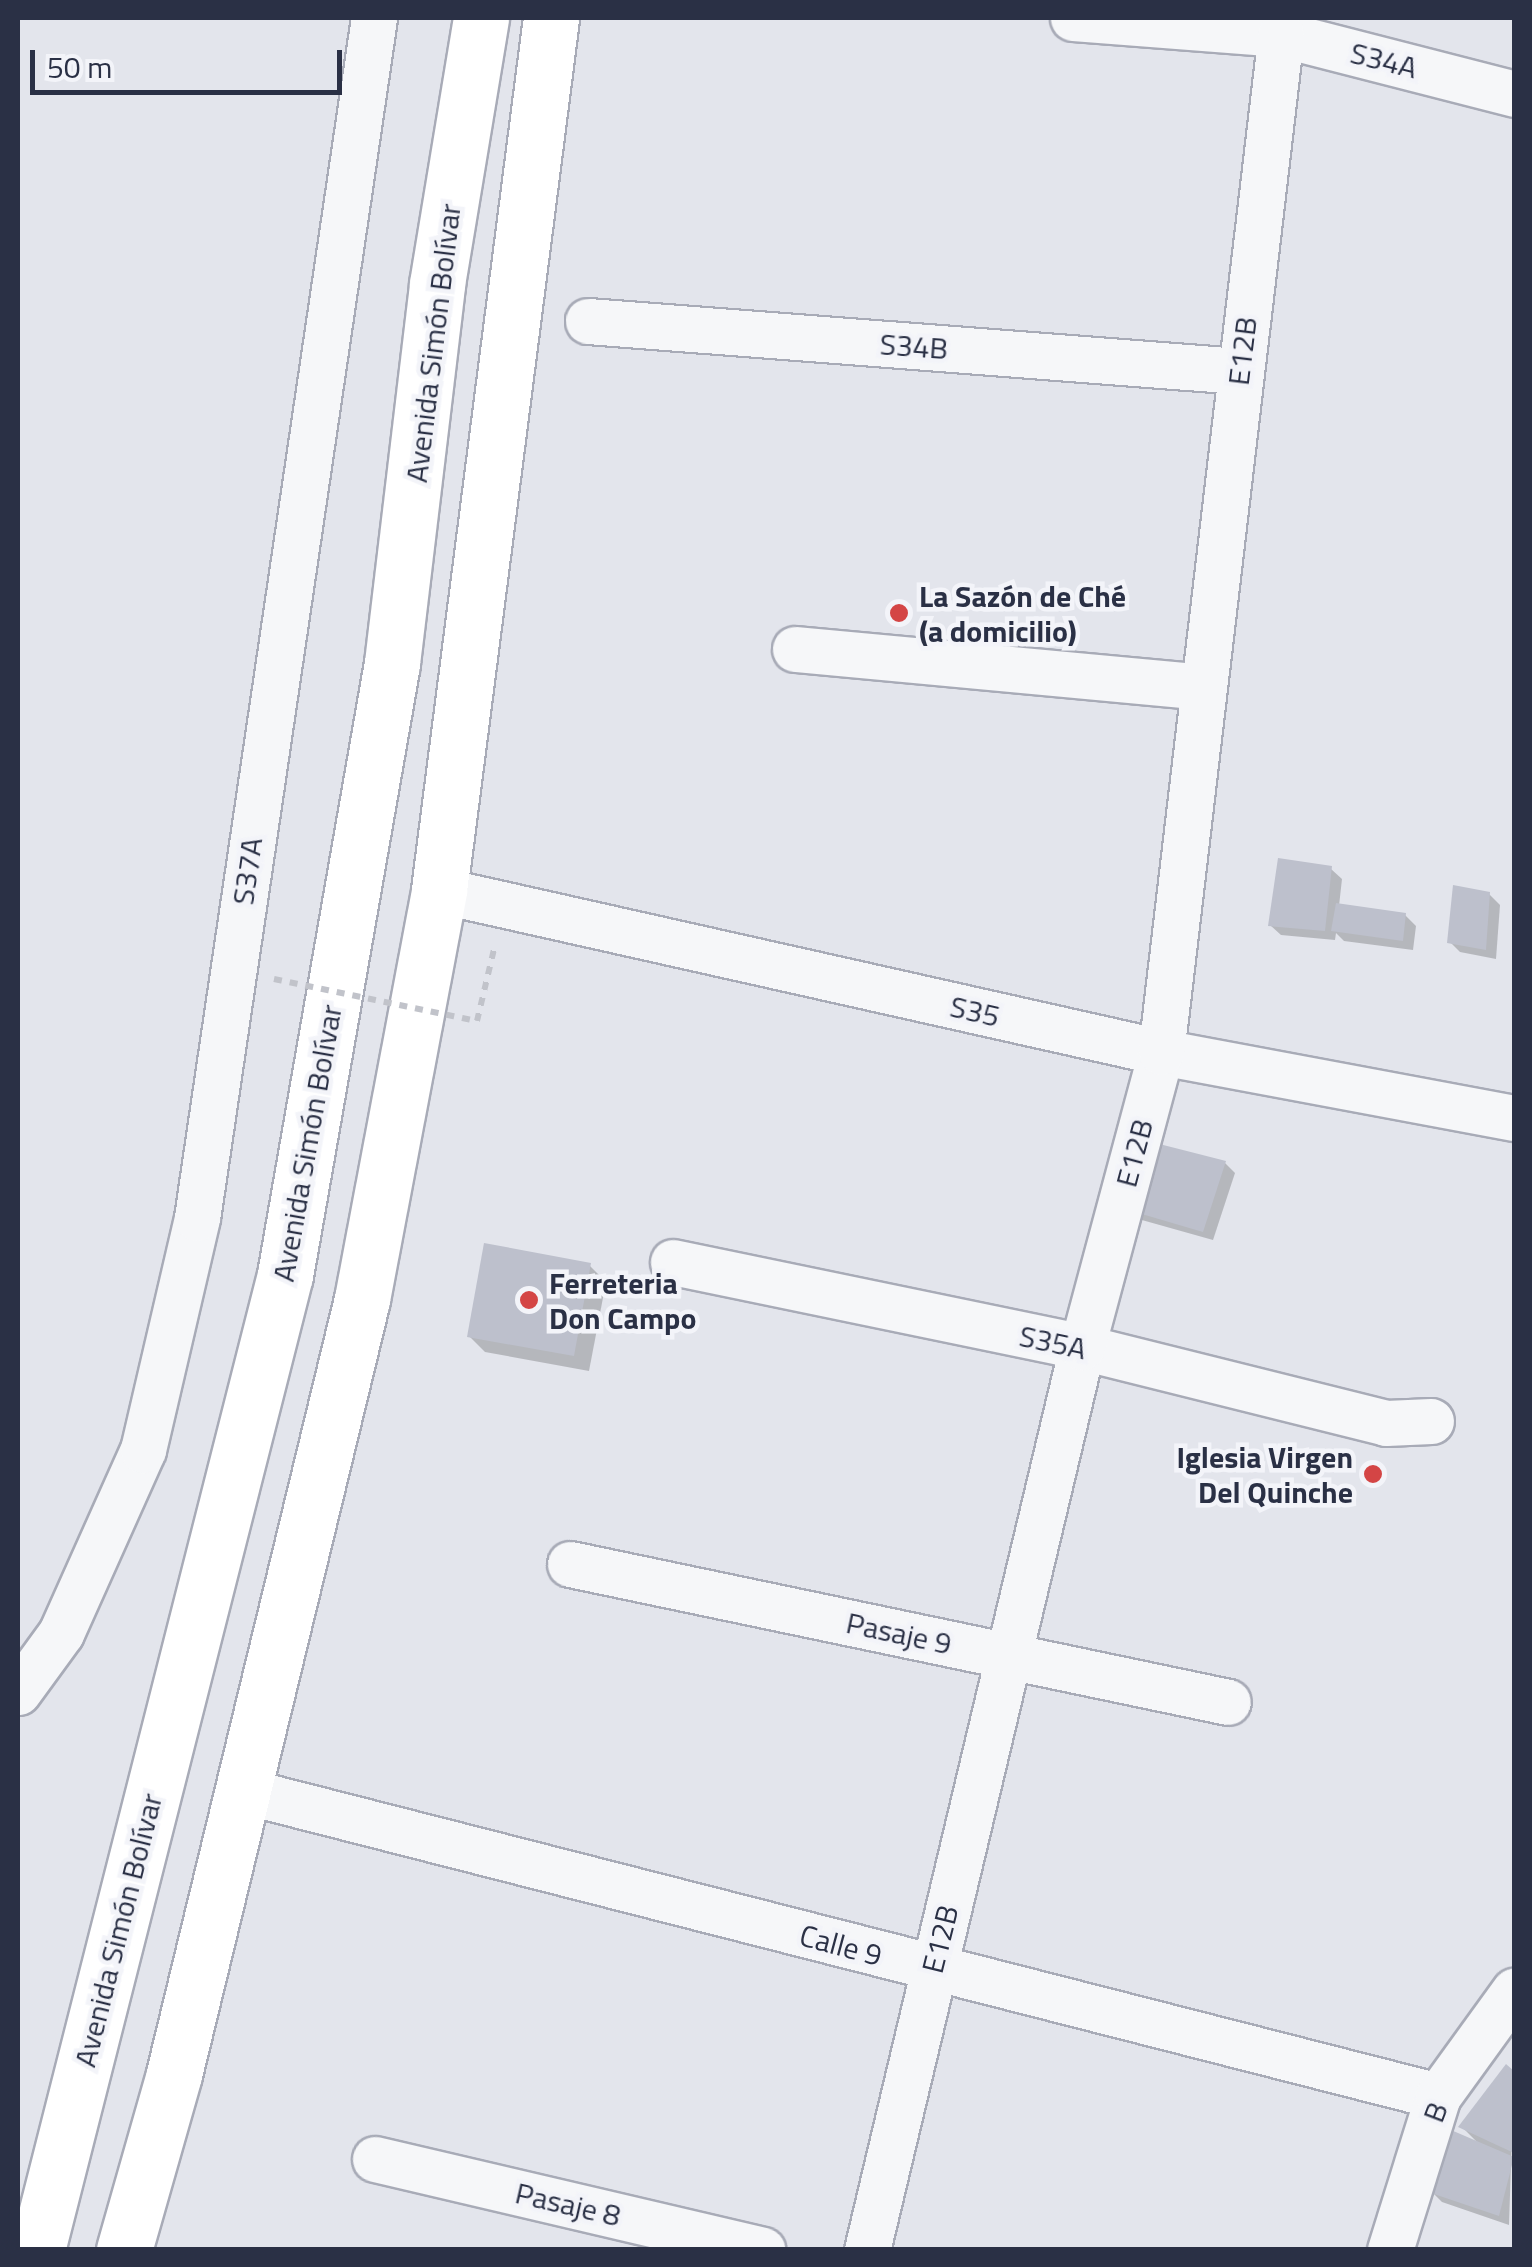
<!DOCTYPE html>
<html>
<head>
<meta charset="utf-8">
<style>
  body { margin:0 }
  #map { position:relative; width:1532px; height:2267px; overflow:hidden; background:#e3e5ec; font-family:"Titillium Web",sans-serif }
  div>[style] { position:absolute }
  .shadow>* { inset:0; background:#0003 }
  .building>* { inset:0; background:#bdc0cc }
  .path>* { height:6px; margin-top:-3px; transform-origin:0; background:repeating-linear-gradient(90deg,#c1c3ca 0 8px,transparent 0 16px) }
  .roads { filter:drop-shadow(2px 0 #a8abb7) drop-shadow(-2px 0 #a8abb7) drop-shadow(0 2px #a8abb7) drop-shadow(0 -2px #a8abb7) }
  .minor>* { height:45px; margin:-22.5px; padding:0 22.5px; transform-origin:22.5px; border-radius:22.5px; background:#f6f7f9 }
  .highway>* { height:55px; margin:-27.5px; padding:0 27.5px; transform-origin:27.5px; border-radius:27.5px; background:#fff }
  .path-bridge>* { height:6px; margin-top:-3px; transform-origin:0; background:repeating-linear-gradient(90deg,#c1c3ca 0 8px,transparent 0 16px) }
  .dots>* { width:28px; height:28px; translate:-50% -50%; box-sizing:border-box; border:5px solid #f3f4f9; border-radius:50% }
  span { translate:-50% -50%; white-space:nowrap; text-align:center; line-height:1.15; -webkit-text-stroke:9px #f3f4f9; paint-order:stroke }
  .street-label { font-size:30px; color:#2a3045 }
  .poi-label { font-size:30px; color:#2a3045; font-weight:700 }
  .left { translate:0 -50%; text-align:left }
  .right { translate:-100% -50%; text-align:right }
  .frame { position:absolute; inset:0; border:20px solid #2a3045; pointer-events:none }
  .scale { position:absolute; left:30px; top:50px; width:312px; height:45px; box-sizing:border-box; border:5px solid #2a3045; border-top:0; padding-left:12px; font-size:30px; line-height:35px; white-space:nowrap; color:#2a3045; -webkit-text-stroke:8px #f3f4f9; paint-order:stroke }
</style>
</head>
<body>
<div id="map">
  <div class="shadow">
    <i style="clip-path:polygon(1331px 869px,1342px 879px,1339px 906px,1405px 915px,1416px 926px,1413px 950px,1344px 941px,1336px 933px,1335px 940px,1281px 935px,1270px 925px)"></i>
    <i style="clip-path:polygon(1489px 894px,1500px 905px,1496px 959px,1460px 952px,1450px 942px)"></i>
    <i style="clip-path:polygon(1225px 1163px,1235px 1173px,1213px 1240px,1124px 1215px)"></i>
    <i style="clip-path:polygon(590px 1266px,606px 1282px,589px 1371px,485px 1352px,469px 1336px)"></i>
    <i style="clip-path:polygon(1506px 2067px,1514px 2074px,1509px 2225px,1442px 2202px,1431px 2191px,1480px 2145px,1462px 2127px)"></i>
  </div>
  <div class="building">
    <i style="clip-path:polygon(1278px 858px,1332px 866px,1325px 931px,1268px 926px)"></i>
    <i style="clip-path:polygon(1453px 885px,1490px 892px,1486px 950px,1447px 943px)"></i>
    <i style="clip-path:polygon(1336px 903px,1406px 913px,1403px 941px,1331px 931px)"></i>
    <i style="clip-path:polygon(1128px 1136px,1226px 1161px,1203px 1232px,1111px 1205px)"></i>
    <i style="clip-path:polygon(484px 1243px,591px 1263px,574px 1356px,467px 1337px)"></i>
    <i style="clip-path:polygon(1506px 2064px,1514px 2071px,1514px 2153px,1458px 2127px)"></i>
    <i style="clip-path:polygon(1451px 2130px,1514px 2157px,1499px 2216px,1428px 2192px)"></i>
  </div>
  <div class="path">
    <i style="left:477px;top:1021px;width:78px;rotate:-76.7deg"></i>
  </div>
  <div class="roads">
    <div class="minor">
      <i style="left:1073px;top:18px;width:209px;rotate:4.4deg"></i>
      <i style="left:1281px;top:34px;width:241px;rotate:14.4deg"></i>
      <i style="left:588px;top:321px;width:653px;rotate:4.39deg"></i>
      <i style="left:795px;top:649px;width:408px;rotate:5.3deg"></i>
      <i style="left:439px;top:890px;width:740px;rotate:12.65deg"></i>
      <i style="left:1161px;top:1052px;width:359px;rotate:10.6deg"></i>
      <i style="left:673px;top:1262px;width:418px;rotate:11.7deg"></i>
      <i style="left:1082px;top:1347px;width:313px;rotate:14deg"></i>
      <i style="left:1386px;top:1423px;width:45px;rotate:-2.5deg"></i>
      <i style="left:570px;top:1564px;width:672px;rotate:11.84deg"></i>
      <i style="left:18px;top:1692px;width:73px;rotate:-53.9deg"></i>
      <i style="left:61px;top:1633px;width:201px;rotate:-65.9deg"></i>
      <i style="left:143px;top:1450px;width:238px;rotate:-76.9deg"></i>
      <i style="left:197px;top:1218px;width:1213px;rotate:-81.61deg"></i>
      <i style="left:245px;top:1791px;width:1231px;rotate:14.34deg"></i>
      <i style="left:375px;top:2159px;width:398px;rotate:13.2deg"></i>
      <i style="left:867px;top:2250px;width:928px;rotate:-76.61deg"></i>
      <i style="left:1082px;top:1347px;width:305px;rotate:-75deg"></i>
      <i style="left:1161px;top:1052px;width:1025px;rotate:-83.28deg"></i>
      <i style="left:1390px;top:2250px;width:161px;rotate:-72.7deg"></i>
      <i style="left:1438px;top:2096px;width:130px;rotate:-54.1deg"></i>
    </div>
    <div class="highway">
      <i style="left:37px;top:2250px;width:1006px;rotate:-75.73deg"></i>
      <i style="left:285px;top:1275px;width:621px;rotate:-80.08deg"></i>
      <i style="left:392px;top:663px;width:382px;rotate:-83.2deg"></i>
      <i style="left:437px;top:284px;width:270px;rotate:-80.6deg"></i>
      <i style="left:124px;top:2250px;width:183px;rotate:-74.1deg"></i>
      <i style="left:174px;top:2074px;width:797px;rotate:-76.36deg"></i>
      <i style="left:362px;top:1299px;width:416px;rotate:-79.3deg"></i>
      <i style="left:439px;top:890px;width:879px;rotate:-82.68deg"></i>
    </div>
  </div>
  <div class="path-bridge">
    <i style="left:274px;top:979px;width:207px;rotate:11.7deg"></i>
  </div>
  <div class="dots">
    <i style="left:899px;top:613px;background:#d44545"></i>
    <i style="left:529px;top:1300px;background:#d44545"></i>
    <i style="left:1373px;top:1474px;background:#d44545"></i>
  </div>
  <div class="street-label">
    <span style="left:1384px;top:60px;rotate:14deg">S34A</span>
    <span style="left:433px;top:343px;rotate:-83deg">Avenida Simón Bolívar</span>
    <span style="left:914px;top:346px;rotate:4deg">S34B</span>
    <span style="left:1242px;top:351px;rotate:-83deg">E12B</span>
    <span style="left:247px;top:871px;rotate:-82deg">S37A</span>
    <span style="left:975px;top:1011px;rotate:13deg">S35</span>
    <span style="left:307px;top:1143px;rotate:-80deg">Avenida Simón Bolívar</span>
    <span style="left:1134px;top:1153px;rotate:-75deg">E12B</span>
    <span style="left:1053px;top:1342px;rotate:12deg">S35A</span>
    <span style="left:899px;top:1633px;rotate:12deg">Pasaje 9</span>
    <span style="left:118px;top:1930px;rotate:-76deg">Avenida Simón Bolívar</span>
    <span style="left:940px;top:1939px;rotate:-76deg">E12B</span>
    <span style="left:841px;top:1945px;rotate:15deg">Calle 9</span>
    <span style="left:1435px;top:2112px;rotate:-69deg">B</span>
    <span style="left:568px;top:2204px;rotate:13deg">Pasaje 8</span>
  </div>
  <div class="poi-label">
    <span class="left" style="left:919px;top:613px">La Sazón de Ché<br>(a domicilio)</span>
    <span class="left" style="left:549px;top:1300px">Ferreteria<br>Don Campo</span>
    <span class="right" style="left:1353px;top:1474px">Iglesia Virgen<br>Del Quinche</span>
  </div>
  <div class="frame"></div>
  <div class="scale">50 m</div>
</div>
</body>
</html>
